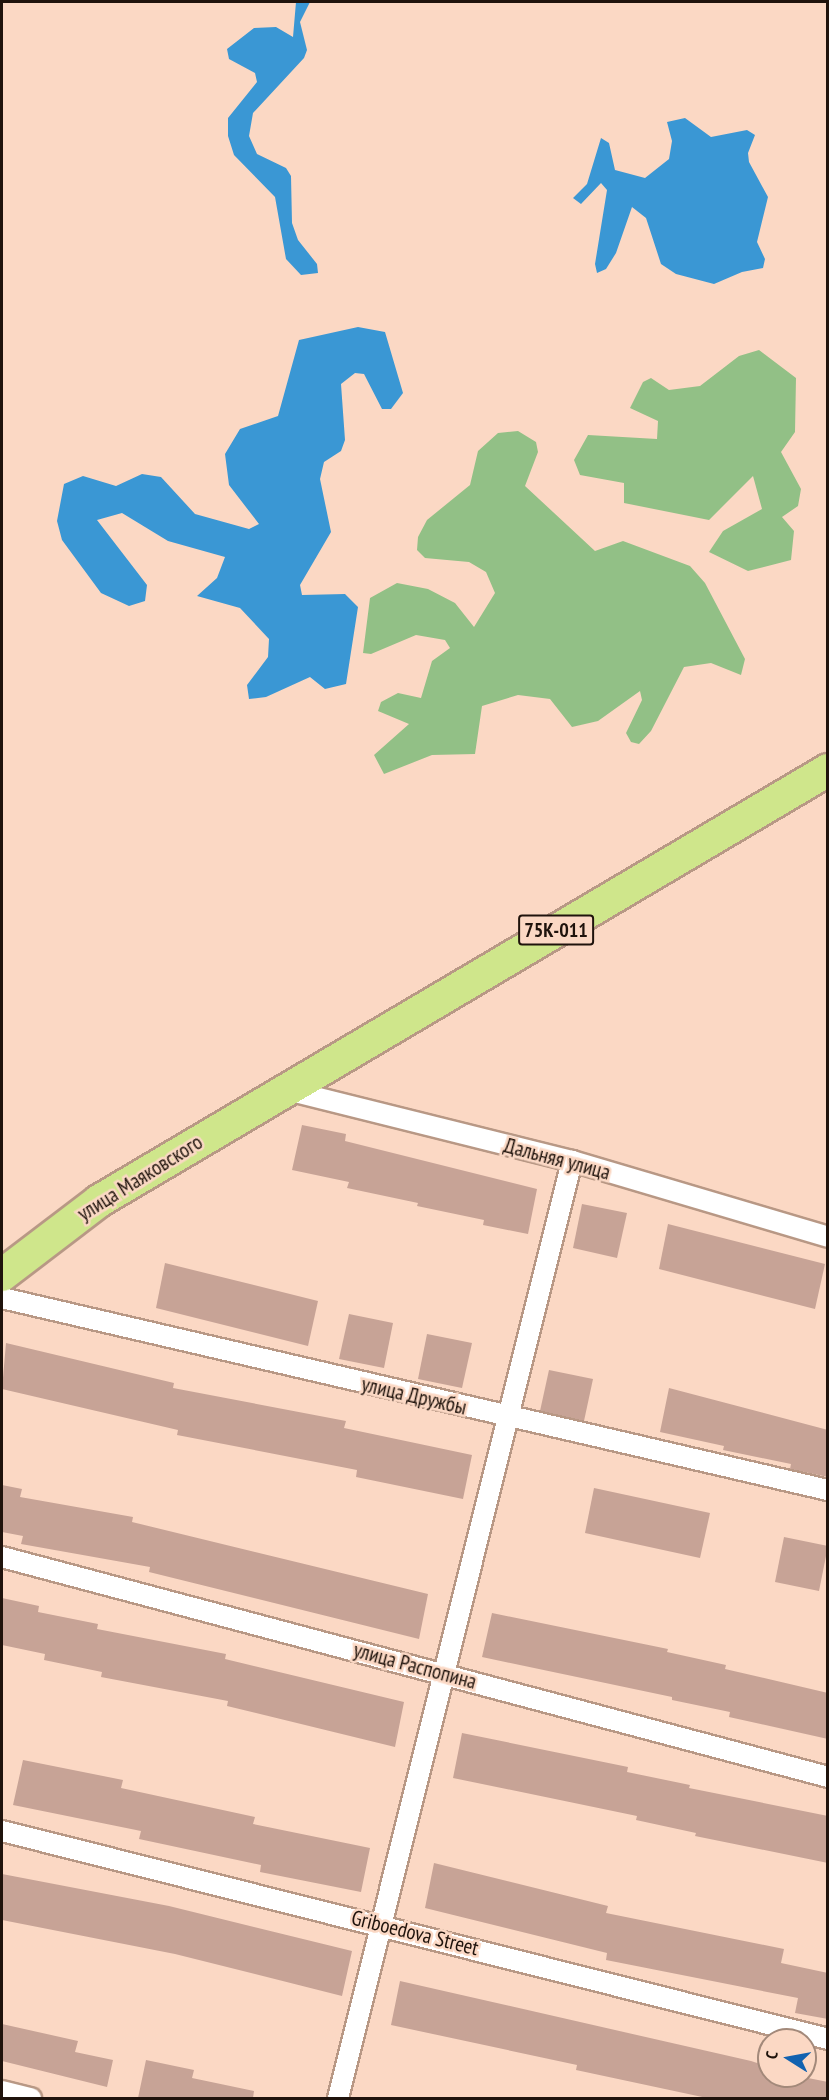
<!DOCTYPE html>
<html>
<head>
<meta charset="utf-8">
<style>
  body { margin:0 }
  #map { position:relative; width:829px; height:2100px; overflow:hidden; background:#fbd8c4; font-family:"PT Sans Narrow",sans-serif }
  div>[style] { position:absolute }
  .green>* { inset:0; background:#92c086 }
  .water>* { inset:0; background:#3a97d4 }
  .building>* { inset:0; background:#c7a396 }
  .roads { filter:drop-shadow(2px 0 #b89885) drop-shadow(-2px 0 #b89885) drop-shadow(0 2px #b89885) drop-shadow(0 -2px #b89885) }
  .minor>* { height:20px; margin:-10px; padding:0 10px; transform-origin:10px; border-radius:10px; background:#fff }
  .primary>* { height:32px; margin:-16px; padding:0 16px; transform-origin:16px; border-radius:16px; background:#cfe68b }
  span { translate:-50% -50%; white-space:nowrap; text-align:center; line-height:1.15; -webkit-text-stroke:5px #fbd8c4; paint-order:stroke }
  .shield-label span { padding:2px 4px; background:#fbd8c4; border:2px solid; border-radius:4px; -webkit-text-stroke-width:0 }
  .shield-label { font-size:20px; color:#1f130c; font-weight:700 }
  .street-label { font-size:21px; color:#1f130c }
  .frame { position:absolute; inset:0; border:3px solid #1f130c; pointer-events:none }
  .north { position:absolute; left:757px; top:2028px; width:60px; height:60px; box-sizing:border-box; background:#fbd8c4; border:2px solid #a3897a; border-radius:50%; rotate:281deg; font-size:16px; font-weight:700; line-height:24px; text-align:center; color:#1f130c }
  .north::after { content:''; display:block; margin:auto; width:21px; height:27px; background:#1262b0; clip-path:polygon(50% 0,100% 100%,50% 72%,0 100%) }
</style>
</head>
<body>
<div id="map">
  <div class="green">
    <i style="clip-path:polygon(759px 350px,796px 378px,795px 432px,781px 452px,801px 489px,798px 506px,782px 517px,794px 531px,791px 560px,748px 571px,709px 552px,723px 531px,762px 509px,753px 476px,709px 520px,624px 503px,624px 483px,580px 475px,574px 460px,588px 435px,657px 439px,658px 421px,630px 408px,643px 382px,651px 378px,669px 390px,700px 386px,739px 356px)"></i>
    <i style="clip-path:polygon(518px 431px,536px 442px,538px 452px,525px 486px,595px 551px,623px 541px,690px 566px,705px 583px,745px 659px,741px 675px,711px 663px,684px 667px,651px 731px,639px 744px,631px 742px,626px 733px,642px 700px,640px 691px,598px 721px,572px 727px,550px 699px,518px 695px,482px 706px,475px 754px,432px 755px,384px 774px,374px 755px,409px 724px,378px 711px,381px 702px,398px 693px,421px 698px,432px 661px,450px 648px,445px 640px,416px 635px,371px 654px,363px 653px,370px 598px,397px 583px,428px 589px,455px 603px,474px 627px,495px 593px,486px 572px,469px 562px,425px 558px,417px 550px,418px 537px,427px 520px,470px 485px,478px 451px,498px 433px)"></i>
  </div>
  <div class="water">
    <i style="clip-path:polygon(296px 2px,310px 2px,300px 22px,307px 50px,304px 58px,253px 113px,249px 136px,257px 154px,286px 168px,291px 176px,292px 223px,298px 240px,317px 264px,318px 273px,301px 275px,286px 259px,275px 197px,234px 155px,228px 136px,228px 118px,257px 82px,255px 73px,229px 59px,227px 49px,254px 28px,276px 27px,293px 37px)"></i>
    <i style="clip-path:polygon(685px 118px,711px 137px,747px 130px,755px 135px,748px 153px,749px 162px,768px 197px,757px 242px,765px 259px,763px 268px,742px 272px,714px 284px,676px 274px,661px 264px,646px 218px,632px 207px,616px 253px,606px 269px,597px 273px,595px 264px,607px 190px,601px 183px,581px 204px,573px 198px,587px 184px,601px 138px,609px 143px,615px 170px,645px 178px,669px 159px,672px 141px,667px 122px)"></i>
    <i style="clip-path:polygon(358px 327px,385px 332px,403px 393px,391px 409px,382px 409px,364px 374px,355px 373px,341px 384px,345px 440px,341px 451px,324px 462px,320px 479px,331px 532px,300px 585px,302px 595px,345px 594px,358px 607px,346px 684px,325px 689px,310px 677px,266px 697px,249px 699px,247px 685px,268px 657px,269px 639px,240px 608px,197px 596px,217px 578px,225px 557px,168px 541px,122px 513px,97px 520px,147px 585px,145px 601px,129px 606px,101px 593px,62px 540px,57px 521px,64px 484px,83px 476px,116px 486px,142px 474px,161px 477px,195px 514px,249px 529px,259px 524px,229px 485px,225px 454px,240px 429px,278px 416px,299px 340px)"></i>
  </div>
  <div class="building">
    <i style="clip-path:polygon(302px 1125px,346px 1134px,345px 1141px,537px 1189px,528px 1234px,483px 1225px,484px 1220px,417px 1206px,418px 1203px,347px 1188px,349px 1182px,292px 1170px)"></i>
    <i style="clip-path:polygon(582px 1204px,627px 1213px,617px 1258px,573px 1248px)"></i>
    <i style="clip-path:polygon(668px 1224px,825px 1264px,815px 1309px,659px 1269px)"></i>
    <i style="clip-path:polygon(165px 1263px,318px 1301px,308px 1346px,156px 1308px)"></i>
    <i style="clip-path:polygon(349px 1314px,393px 1323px,384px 1368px,339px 1359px)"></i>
    <i style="clip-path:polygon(427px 1334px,472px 1343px,462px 1388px,418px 1379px)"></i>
    <i style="clip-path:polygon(6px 1343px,174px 1383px,173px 1388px,346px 1421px,344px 1428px,472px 1455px,463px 1499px,356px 1477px,357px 1470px,177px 1435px,178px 1430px,2px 1389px)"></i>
    <i style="clip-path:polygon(549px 1370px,593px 1379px,584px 1421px,540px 1411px)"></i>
    <i style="clip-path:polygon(669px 1388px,828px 1430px,828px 1477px,790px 1469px,791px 1464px,723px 1450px,724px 1446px,660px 1432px)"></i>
    <i style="clip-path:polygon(2px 1485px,22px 1489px,20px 1497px,133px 1517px,132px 1522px,428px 1594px,419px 1639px,149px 1572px,150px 1567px,21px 1544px,23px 1536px,2px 1532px)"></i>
    <i style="clip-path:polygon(594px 1488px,710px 1513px,700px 1558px,585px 1533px)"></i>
    <i style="clip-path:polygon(784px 1537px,828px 1546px,819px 1591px,775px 1582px)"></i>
    <i style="clip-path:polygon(2px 1598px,39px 1606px,38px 1612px,98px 1624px,97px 1629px,226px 1654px,225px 1659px,404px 1702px,395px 1747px,227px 1706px,228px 1701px,101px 1677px,102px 1672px,44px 1660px,45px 1654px,2px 1645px)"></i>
    <i style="clip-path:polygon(492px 1613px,668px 1649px,667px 1652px,726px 1665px,725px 1669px,828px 1693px,828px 1739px,729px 1717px,730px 1712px,672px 1700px,672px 1697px,482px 1657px)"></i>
    <i style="clip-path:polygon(462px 1733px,628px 1767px,627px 1772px,690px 1785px,689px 1788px,828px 1816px,828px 1863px,695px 1836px,696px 1833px,636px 1820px,637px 1816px,453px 1778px)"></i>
    <i style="clip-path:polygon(23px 1760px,123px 1780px,121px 1788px,255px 1817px,253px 1824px,370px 1848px,361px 1892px,260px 1872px,261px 1865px,139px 1839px,141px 1831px,13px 1805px)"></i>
    <i style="clip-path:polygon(434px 1863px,608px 1906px,606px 1913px,784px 1949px,781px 1963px,828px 1973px,828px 2019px,795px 2013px,798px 1998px,606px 1960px,607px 1953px,425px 1908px)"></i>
    <i style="clip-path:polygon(2px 1874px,169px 1906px,352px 1951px,342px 1996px,175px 1954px,2px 1920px)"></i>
    <i style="clip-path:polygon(400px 1981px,751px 2061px,769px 2067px,769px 2076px,798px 2076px,828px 2082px,828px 2098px,707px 2098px,576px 2070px,577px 2065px,391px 2025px)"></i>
    <i style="clip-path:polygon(2px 2024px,78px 2041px,75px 2052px,113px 2060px,107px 2087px,2px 2061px)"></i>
    <i style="clip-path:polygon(146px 2060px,194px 2070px,192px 2078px,254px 2091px,253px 2098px,138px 2098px)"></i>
  </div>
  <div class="roads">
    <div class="minor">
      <i style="left:283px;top:1089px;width:298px;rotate:14deg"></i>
      <i style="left:572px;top:1161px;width:267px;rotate:16.5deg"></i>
      <i style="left:2px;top:1298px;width:848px;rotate:13.09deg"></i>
      <i style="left:2px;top:1557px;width:855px;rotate:14.91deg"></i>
      <i style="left:2px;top:1831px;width:852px;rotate:14.13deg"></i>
      <i style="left:2px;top:2091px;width:30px;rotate:14deg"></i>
      <i style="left:338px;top:2098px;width:966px;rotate:-75.98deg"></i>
    </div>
    <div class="primary">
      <i style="left:2px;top:1275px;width:122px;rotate:-37.3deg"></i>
      <i style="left:99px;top:1201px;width:847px;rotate:-30.59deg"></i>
    </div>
  </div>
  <div class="shield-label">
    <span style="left:556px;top:930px">75К-011</span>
  </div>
  <div class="street-label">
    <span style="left:557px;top:1159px;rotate:15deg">Дальняя улица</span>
    <span style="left:140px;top:1178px;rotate:-32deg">улица Маяковского</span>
    <span style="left:414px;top:1396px;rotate:13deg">улица Дружбы</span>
    <span style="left:415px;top:1666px;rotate:15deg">улица Распопина</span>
    <span style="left:415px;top:1933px;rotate:14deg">Griboedova Street</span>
  </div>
  <div class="frame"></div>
  <div class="north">С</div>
</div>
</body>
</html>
